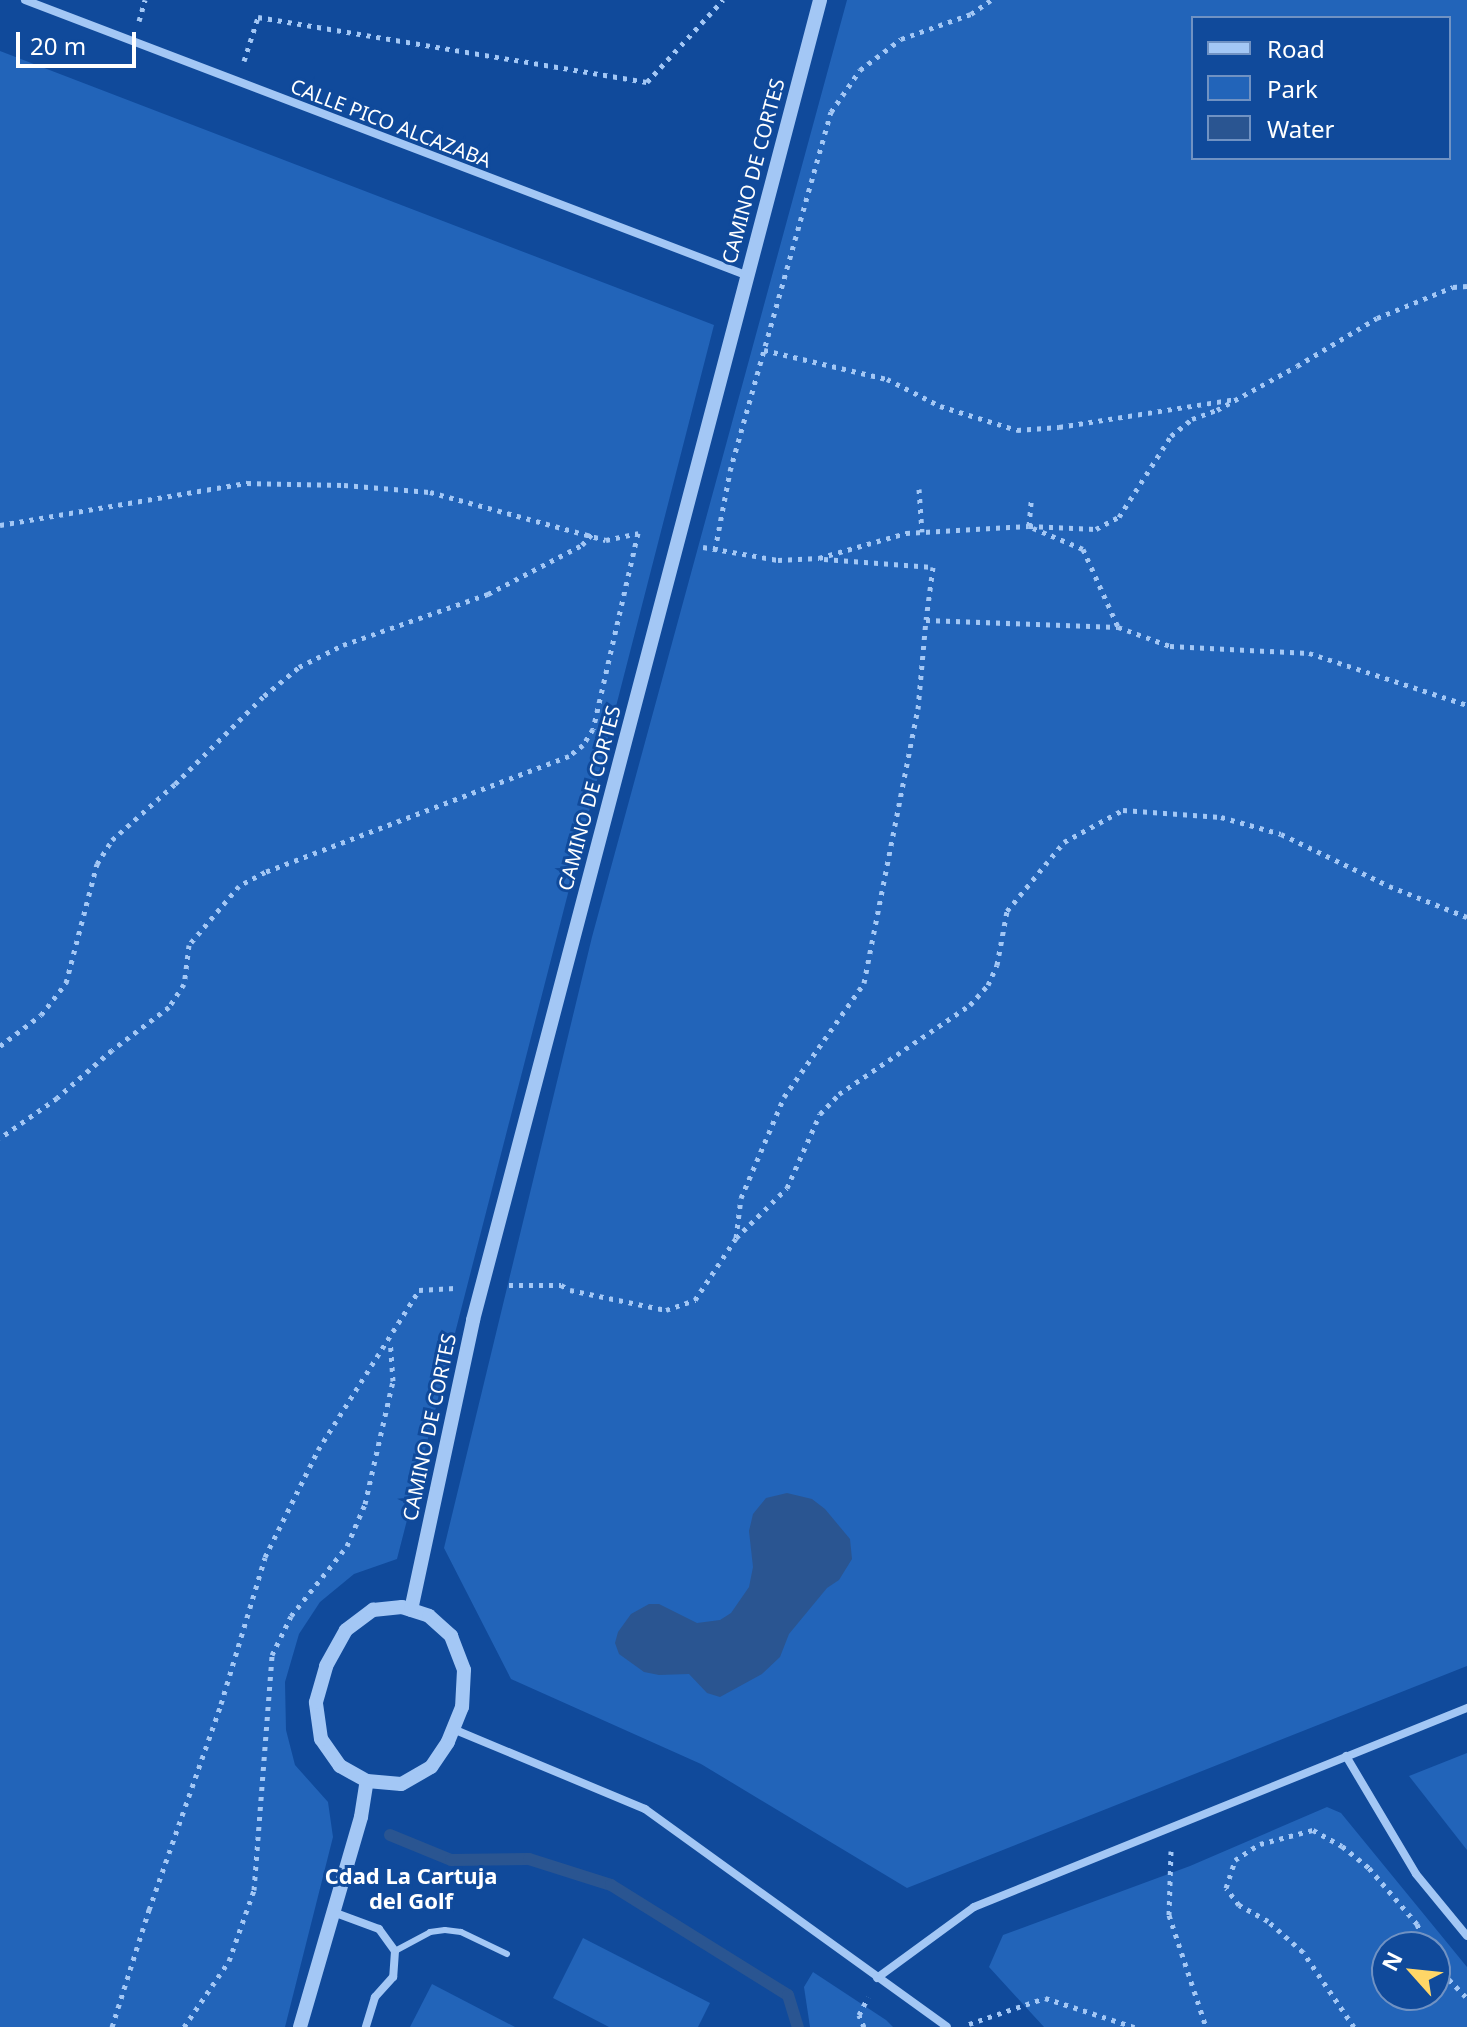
<!DOCTYPE html>
<html>
<head>
<meta charset="utf-8">
<style>
  body { margin:0 }
  #map { position:relative; width:1467px; height:2027px; overflow:hidden; background:#104a9b; font-family:"Noto Sans",sans-serif }
  div>[style] { position:absolute }
  .green>* { inset:0; background:#2264b9 }
  .water>* { inset:0; background:#2a5591 }
  .stream>* { height:12px; margin:-6px; padding:0 6px; transform-origin:6px; border-radius:6px; background:#2a5591 }
  .path>* { height:5px; margin-top:-2.5px; transform-origin:0; background:repeating-linear-gradient(90deg,#a3c7f5 0 4px,transparent 0 10px) }
  .service>* { height:6px; margin:-3px; padding:0 3px; transform-origin:3px; border-radius:3px; background:#a3c7f5 }
  .minor>* { height:8px; margin:-4px; padding:0 4px; transform-origin:4px; border-radius:4px; background:#a3c7f5 }
  .tertiary>* { height:14px; margin:-7px; padding:0 7px; transform-origin:7px; border-radius:7px; background:#a3c7f5 }
  span { translate:-50% -50%; white-space:nowrap; text-align:center; line-height:1.15; -webkit-text-stroke:6px #104a9b; paint-order:stroke }
  .street-label { font-size:20px; color:#fff }
  .neighbourhood-label { font-size:22px; color:#fff; font-weight:700 }
  .legend { position:absolute; left:1191px; top:16px; width:260px; height:144px; box-sizing:border-box; background:#104a9b; border:2px solid #7092c3; margin:0; padding:10px 14px; list-style:none; font-size:24px; color:#fff }
  .legend li { display:flex; align-items:center; gap:16px; height:40px }
  .legend b { width:40px; border:2px solid #7092c3 }
  .north { position:absolute; left:1371px; top:1931px; width:80px; height:80px; box-sizing:border-box; background:#104a9b; border:2px solid #7092c3; border-radius:50%; rotate:297deg; font-size:22px; font-weight:700; line-height:32px; text-align:center; color:#fff }
  .north::after { content:''; display:block; margin:auto; width:28px; height:36px; background:#ffd667; clip-path:polygon(50% 0,100% 100%,50% 72%,0 100%) }
  .scale { position:absolute; left:16px; top:32px; width:120px; height:36px; box-sizing:border-box; border:4px solid #fff; border-top:0; padding-left:10px; font-size:24px; line-height:28px; white-space:nowrap; color:#fff; -webkit-text-stroke:6px #104a9b; paint-order:stroke }
</style>
</head>
<body>
<div id="map">
  <div class="green">
    <i style="clip-path:polygon(evenodd,847px 0,1467px 0,1467px 1666px,907px 1888px,701px 1764px,511px 1679px,444px 1548px,592px 937px,847px 0,1193px 18px,1449px 18px,1449px 158px,1193px 158px,1193px 18px)"></i>
    <i style="clip-path:polygon(0 51px,714px 325px,397px 1559px,354px 1574px,320px 1602px,299px 1634px,285px 1682px,286px 1730px,295px 1765px,328px 1802px,333px 1837px,285px 2027px,0 2027px)"></i>
    <i style="clip-path:polygon(1467px 1753px,1467px 1850px,1409px 1776px)"></i>
    <i style="clip-path:polygon(evenodd,1327px 1807px,1341px 1813px,1467px 1967px,1467px 2027px,1044px 2027px,989px 1967px,1003px 1935px,1190px 1866px,1327px 1807px,1387px 1947px,1435px 1947px,1435px 1995px,1387px 1995px,1387px 1947px)"></i>
    <i style="clip-path:polygon(583px 1938px,710px 2003px,698px 2027px,609px 2027px,553px 1998px)"></i>
    <i style="clip-path:polygon(813px 1972px,886px 2020px,893px 2027px,810px 2027px,804px 1987px)"></i>
    <i style="clip-path:polygon(432px 1984px,515px 2027px,410px 2027px)"></i>
  </div>
  <div class="water">
    <i style="clip-path:polygon(787px 1493px,812px 1499px,825px 1509px,850px 1539px,852px 1559px,839px 1580px,827px 1588px,789px 1634px,780px 1657px,762px 1674px,720px 1697px,707px 1693px,689px 1674px,659px 1675px,644px 1672px,619px 1654px,615px 1643px,618px 1632px,631px 1614px,649px 1604px,659px 1604px,697px 1623px,720px 1620px,731px 1613px,749px 1587px,753px 1567px,749px 1531px,753px 1514px,766px 1498px)"></i>
  </div>
  <div class="stream">
    <i style="left:390px;top:1835px;width:66px;rotate:22.3deg"></i>
    <i style="left:451px;top:1860px;width:78px;rotate:-0.7deg"></i>
    <i style="left:529px;top:1859px;width:86px;rotate:17.6deg"></i>
    <i style="left:611px;top:1885px;width:208px;rotate:31.9deg"></i>
    <i style="left:788px;top:1995px;width:34px;rotate:73deg"></i>
  </div>
  <div class="path">
    <i style="left:139px;top:21px;width:22px;rotate:-74deg"></i>
    <i style="left:244px;top:61px;width:46px;rotate:-72.3deg"></i>
    <i style="left:258px;top:17px;width:394px;rotate:9.5deg"></i>
    <i style="left:647px;top:82px;width:112px;rotate:-47.2deg"></i>
    <i style="left:764px;top:350px;width:126px;rotate:13.3deg"></i>
    <i style="left:887px;top:379px;width:59px;rotate:27deg"></i>
    <i style="left:940px;top:406px;width:81px;rotate:17.3deg"></i>
    <i style="left:1017px;top:430px;width:42px;rotate:-4.1deg"></i>
    <i style="left:1059px;top:427px;width:178px;rotate:-9deg"></i>
    <i style="left:919px;top:489px;width:43px;rotate:86deg"></i>
    <i style="left:0;top:525px;width:251px;rotate:-9.7deg"></i>
    <i style="left:247px;top:483px;width:97px;rotate:1.2deg"></i>
    <i style="left:344px;top:485px;width:86px;rotate:4.7deg"></i>
    <i style="left:430px;top:492px;width:182px;rotate:15.3deg"></i>
    <i style="left:606px;top:540px;width:33px;rotate:-12deg"></i>
    <i style="left:638px;top:533px;width:201px;rotate:102.9deg"></i>
    <i style="left:593px;top:729px;width:19px;rotate:122deg"></i>
    <i style="left:583px;top:745px;width:18px;rotate:142deg"></i>
    <i style="left:569px;top:756px;width:325px;rotate:159.1deg"></i>
    <i style="left:265px;top:872px;width:30px;rotate:152deg"></i>
    <i style="left:239px;top:886px;width:77px;rotate:130.3deg"></i>
    <i style="left:189px;top:945px;width:39px;rotate:97deg"></i>
    <i style="left:184px;top:984px;width:27px;rotate:123deg"></i>
    <i style="left:169px;top:1007px;width:71px;rotate:143deg"></i>
    <i style="left:112px;top:1050px;width:73px;rotate:138.9deg"></i>
    <i style="left:57px;top:1098px;width:70px;rotate:144.9deg"></i>
    <i style="left:1029px;top:526px;width:25px;rotate:-85deg"></i>
    <i style="left:1033px;top:528px;width:54px;rotate:22.8deg"></i>
    <i style="left:1083px;top:549px;width:85px;rotate:65.8deg"></i>
    <i style="left:1118px;top:627px;width:55px;rotate:20.1deg"></i>
    <i style="left:1170px;top:646px;width:139px;rotate:2.9deg"></i>
    <i style="left:1309px;top:653px;width:166px;rotate:18.2deg"></i>
    <i style="left:703px;top:547px;width:76px;rotate:9.8deg"></i>
    <i style="left:778px;top:560px;width:41px;rotate:-2.8deg"></i>
    <i style="left:819px;top:558px;width:91px;rotate:-16deg"></i>
    <i style="left:906px;top:533px;width:123px;rotate:-3.3deg"></i>
    <i style="left:1029px;top:526px;width:67px;rotate:2.6deg"></i>
    <i style="left:1096px;top:529px;width:26px;rotate:-28deg"></i>
    <i style="left:1119px;top:517px;width:96px;rotate:-57.3deg"></i>
    <i style="left:1171px;top:436px;width:27px;rotate:-39deg"></i>
    <i style="left:1192px;top:419px;width:27px;rotate:-20deg"></i>
    <i style="left:1217px;top:410px;width:91px;rotate:-28.8deg"></i>
    <i style="left:1297px;top:366px;width:93px;rotate:-31deg"></i>
    <i style="left:1377px;top:318px;width:82px;rotate:-22.2deg"></i>
    <i style="left:1453px;top:287px;width:14px;rotate:-4deg"></i>
    <i style="left:715px;top:550px;width:80px;rotate:-79.2deg"></i>
    <i style="left:730px;top:471px;width:373px;rotate:-74.3deg"></i>
    <i style="left:831px;top:112px;width:51px;rotate:-55.4deg"></i>
    <i style="left:860px;top:70px;width:51px;rotate:-37.1deg"></i>
    <i style="left:901px;top:39px;width:74px;rotate:-19.7deg"></i>
    <i style="left:971px;top:14px;width:24px;rotate:-35deg"></i>
    <i style="left:824px;top:559px;width:109px;rotate:4.2deg"></i>
    <i style="left:933px;top:567px;width:53px;rotate:97.5deg"></i>
    <i style="left:0;top:1046px;width:51px;rotate:-37.1deg"></i>
    <i style="left:41px;top:1015px;width:41px;rotate:-52deg"></i>
    <i style="left:66px;top:983px;width:123px;rotate:-75.4deg"></i>
    <i style="left:97px;top:864px;width:28px;rotate:-58deg"></i>
    <i style="left:112px;top:840px;width:84px;rotate:-41.6deg"></i>
    <i style="left:175px;top:784px;width:125px;rotate:-44.7deg"></i>
    <i style="left:264px;top:696px;width:45px;rotate:-39.6deg"></i>
    <i style="left:299px;top:667px;width:49px;rotate:-26.6deg"></i>
    <i style="left:343px;top:645px;width:154px;rotate:-19.4deg"></i>
    <i style="left:488px;top:594px;width:106px;rotate:-27.5deg"></i>
    <i style="left:582px;top:545px;width:15px;rotate:-48deg"></i>
    <i style="left:736px;top:1238px;width:40px;rotate:-82.9deg"></i>
    <i style="left:741px;top:1198px;width:110px;rotate:-66.9deg"></i>
    <i style="left:784px;top:1097px;width:139px;rotate:-54.9deg"></i>
    <i style="left:864px;top:983px;width:279px;rotate:-78.9deg"></i>
    <i style="left:918px;top:709px;width:89px;rotate:-84.9deg"></i>
    <i style="left:926px;top:620px;width:192px;rotate:2.1deg"></i>
    <i style="left:509px;top:1285px;width:52px"></i>
    <i style="left:561px;top:1285px;width:10px;rotate:29deg"></i>
    <i style="left:570px;top:1290px;width:98px;rotate:11.8deg"></i>
    <i style="left:666px;top:1310px;width:31px;rotate:-19deg"></i>
    <i style="left:695px;top:1300px;width:74px;rotate:-56.5deg"></i>
    <i style="left:736px;top:1238px;width:71px;rotate:-44.4deg"></i>
    <i style="left:787px;top:1188px;width:81px;rotate:-66deg"></i>
    <i style="left:820px;top:1114px;width:28px;rotate:-46deg"></i>
    <i style="left:839px;top:1094px;width:158px;rotate:-34.2deg"></i>
    <i style="left:970px;top:1005px;width:27px;rotate:-48deg"></i>
    <i style="left:988px;top:985px;width:22px;rotate:-66deg"></i>
    <i style="left:997px;top:965px;width:55px;rotate:-79.5deg"></i>
    <i style="left:1007px;top:911px;width:89px;rotate:-50.4deg"></i>
    <i style="left:1064px;top:842px;width:67px;rotate:-28.5deg"></i>
    <i style="left:1123px;top:810px;width:98px;rotate:4.1deg"></i>
    <i style="left:1221px;top:817px;width:62px;rotate:15.8deg"></i>
    <i style="left:1281px;top:834px;width:120px;rotate:25.7deg"></i>
    <i style="left:1389px;top:886px;width:84px;rotate:21.7deg"></i>
    <i style="left:1171px;top:1851px;width:64px;rotate:91.8deg"></i>
    <i style="left:1169px;top:1915px;width:118px;rotate:71.7deg"></i>
    <i style="left:1435px;top:1965px;width:46px;rotate:45.9deg"></i>
    <i style="left:969px;top:2024px;width:80px;rotate:-18.9deg"></i>
    <i style="left:1045px;top:1998px;width:94px;rotate:18deg"></i>
    <i style="left:112px;top:2027px;width:123px;rotate:-72.5deg"></i>
    <i style="left:149px;top:1910px;width:218px;rotate:-70.7deg"></i>
    <i style="left:221px;top:1704px;width:153px;rotate:-73.3deg"></i>
    <i style="left:265px;top:1557px;width:119px;rotate:-63.6deg"></i>
    <i style="left:318px;top:1450px;width:189px;rotate:-57.7deg"></i>
    <i style="left:419px;top:1290px;width:36px;rotate:-3deg"></i>
    <i style="left:184px;top:2027px;width:80px;rotate:-55.7deg"></i>
    <i style="left:229px;top:1961px;width:75px;rotate:-70.6deg"></i>
    <i style="left:254px;top:1890px;width:236px;rotate:-85.6deg"></i>
    <i style="left:272px;top:1655px;width:43px;rotate:-64deg"></i>
    <i style="left:291px;top:1616px;width:90px;rotate:-51.3deg"></i>
    <i style="left:347px;top:1546px;width:46px;rotate:-66.8deg"></i>
    <i style="left:365px;top:1504px;width:126px;rotate:-77.2deg"></i>
    <i style="left:393px;top:1381px;width:39px;rotate:-94deg"></i>
    <i style="left:864px;top:2027px;width:13px;rotate:-113deg"></i>
    <i style="left:859px;top:2015px;width:20px;rotate:-63deg"></i>
    <i style="left:1354px;top:2027px;width:91px;rotate:-124.2deg"></i>
    <i style="left:1303px;top:1952px;width:47px;rotate:-138.5deg"></i>
    <i style="left:1268px;top:1921px;width:33px;rotate:-151deg"></i>
    <i style="left:1239px;top:1905px;width:21px;rotate:-127deg"></i>
    <i style="left:1226px;top:1888px;width:29px;rotate:-72deg"></i>
    <i style="left:1235px;top:1860px;width:30px;rotate:-33deg"></i>
    <i style="left:1260px;top:1844px;width:55px;rotate:-14.8deg"></i>
    <i style="left:1313px;top:1830px;width:33px;rotate:29deg"></i>
    <i style="left:1342px;top:1846px;width:35px;rotate:39deg"></i>
    <i style="left:1369px;top:1868px;width:74px;rotate:49.4deg"></i>
    <i style="left:1417px;top:1924px;width:25px;rotate:67deg"></i>
  </div>
  <div class="service">
    <i style="left:395px;top:1951px;width:40px;rotate:-28deg"></i>
    <i style="left:430px;top:1932px;width:15px;rotate:-8deg"></i>
    <i style="left:445px;top:1930px;width:16px;rotate:7deg"></i>
    <i style="left:461px;top:1932px;width:51px;rotate:25.6deg"></i>
  </div>
  <div class="minor">
    <i style="left:25px;top:0;width:772px;rotate:20.88deg"></i>
    <i style="left:453px;top:1729px;width:208px;rotate:22.6deg"></i>
    <i style="left:645px;top:1809px;width:372px;rotate:35.8deg"></i>
    <i style="left:1346px;top:1756px;width:137px;rotate:59.3deg"></i>
    <i style="left:1416px;top:1874px;width:80px;rotate:50.6deg"></i>
    <i style="left:333px;top:1912px;width:49px;rotate:20.3deg"></i>
    <i style="left:379px;top:1929px;width:27px;rotate:54deg"></i>
    <i style="left:395px;top:1951px;width:26px;rotate:94deg"></i>
    <i style="left:393px;top:1977px;width:27px;rotate:132deg"></i>
    <i style="left:375px;top:1997px;width:31px;rotate:107deg"></i>
    <i style="left:877px;top:1978px;width:120px;rotate:-36.2deg"></i>
    <i style="left:974px;top:1907px;width:532px;rotate:-21.98deg"></i>
  </div>
  <div class="tertiary">
    <i style="left:402px;top:1607px;width:28px;rotate:18deg"></i>
    <i style="left:429px;top:1616px;width:30px;rotate:42deg"></i>
    <i style="left:451px;top:1636px;width:36px;rotate:69deg"></i>
    <i style="left:464px;top:1670px;width:37px;rotate:93deg"></i>
    <i style="left:462px;top:1707px;width:38px;rotate:112deg"></i>
    <i style="left:448px;top:1742px;width:30px;rotate:124deg"></i>
    <i style="left:431px;top:1767px;width:34px;rotate:150deg"></i>
    <i style="left:401px;top:1784px;width:34px;rotate:-175deg"></i>
    <i style="left:367px;top:1781px;width:31px;rotate:-151deg"></i>
    <i style="left:340px;top:1766px;width:33px;rotate:-125deg"></i>
    <i style="left:321px;top:1739px;width:37px;rotate:-98deg"></i>
    <i style="left:316px;top:1702px;width:37px;rotate:-74deg"></i>
    <i style="left:326px;top:1666px;width:41px;rotate:-60.9deg"></i>
    <i style="left:346px;top:1630px;width:34px;rotate:-37deg"></i>
    <i style="left:373px;top:1610px;width:29px;rotate:-6deg"></i>
    <i style="left:411px;top:1610px;width:297px;rotate:-77.9deg"></i>
    <i style="left:473px;top:1320px;width:1365px;rotate:-75.27deg"></i>
    <i style="left:300px;top:2027px;width:219px;rotate:-73.8deg"></i>
    <i style="left:361px;top:1817px;width:36px;rotate:-81deg"></i>
  </div>
  <div class="street-label">
    <span style="left:391px;top:123px;rotate:21deg">CALLE PICO ALCAZABA</span>
    <span style="left:753px;top:171px;rotate:-75deg">CAMINO DE CORTES</span>
    <span style="left:589px;top:798px;rotate:-75deg">CAMINO DE CORTES</span>
    <span style="left:429px;top:1427px;rotate:-78deg">CAMINO DE CORTES</span>
  </div>
  <div class="neighbourhood-label">
    <span style="left:411px;top:1888px">Cdad La Cartuja<br>del Golf</span>
  </div>
  <ul class="legend">
  <li><b style="height:10px;background:#a3c7f5"></b>Road</li>
  <li><b style="height:22px;background:#2264b9"></b>Park</li>
  <li><b style="height:22px;background:#2a5591"></b>Water</li>
  </ul>
  <div class="north">N</div>
  <div class="scale">20 m</div>
</div>
</body>
</html>
